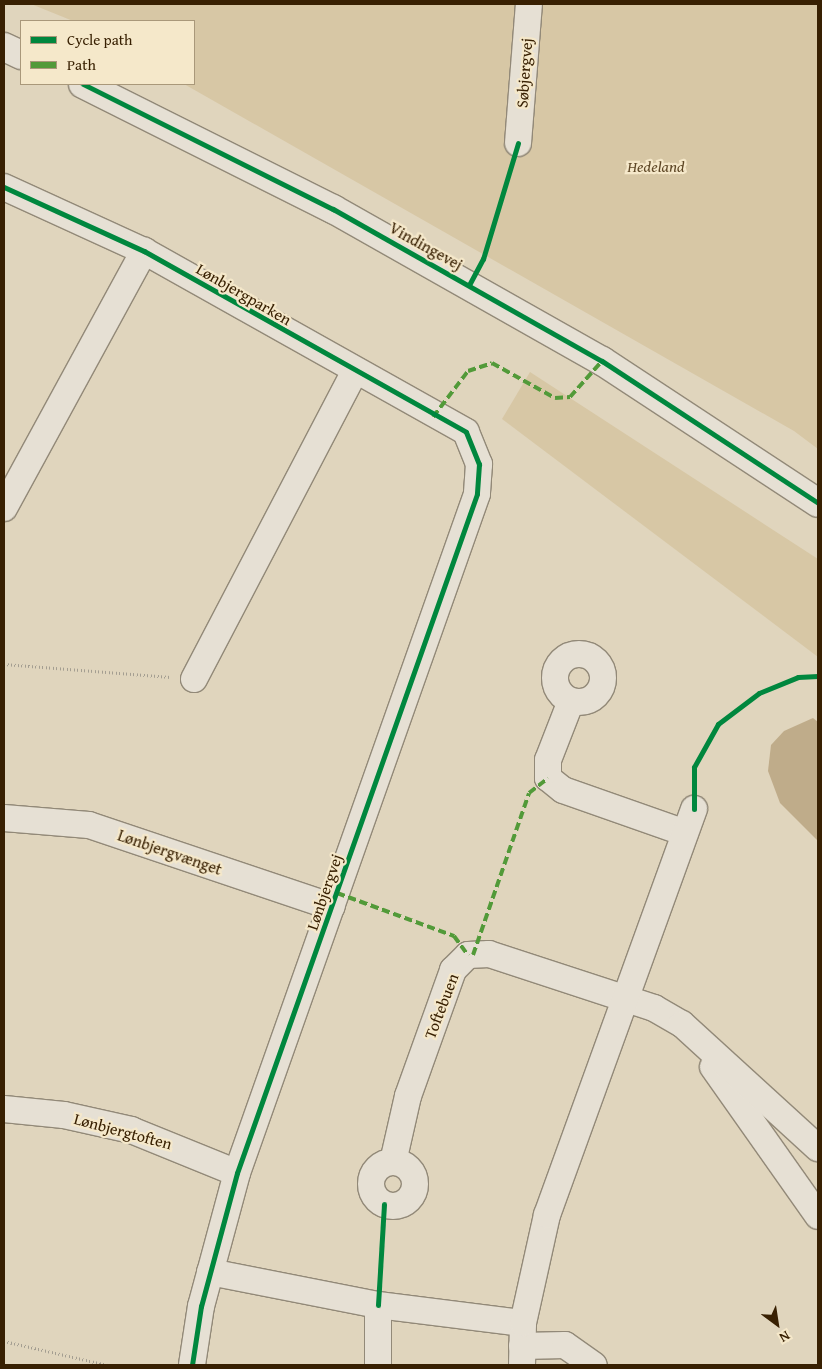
<!DOCTYPE html>
<html>
<head>
<meta charset="utf-8">
<style>
  body { margin:0 }
  #map { position:relative; width:822px; height:1369px; overflow:hidden; background:#e0d5bd; font-family:"Gentium Book Plus",serif }
  div>[style] { position:absolute }
  .green>* { inset:0; background:#d7c7a5 }
  .water>* { inset:0; background:#bfac8a }
  .path>* { height:3px; margin-top:-1.5px; transform-origin:0; background:repeating-linear-gradient(90deg,#a49e91 0 1px,transparent 0 3.5px) }
  .roads { filter:drop-shadow(1px 0 #928978) drop-shadow(-1px 0 #928978) drop-shadow(0 1px #928978) drop-shadow(0 -1px #928978) }
  .minor>* { height:26px; margin:-13px; padding:0 13px; transform-origin:13px; border-radius:13px; background:#e6e0d4 }
  .minor>.ring { margin:-13px; padding:0; box-sizing:content-box; background:none; border:26px solid #e6e0d4; border-radius:50% }
  .secondary>* { height:28px; margin:-14px; padding:0 14px; transform-origin:14px; border-radius:14px; background:#e6e0d4 }
  .quiet>* { height:4px; margin-top:-2px; transform-origin:0; background:repeating-linear-gradient(90deg,#529a39 0 8px,transparent 0 12px) }
  .cycleway>* { height:5px; margin:-2.5px; padding:0 2.5px; transform-origin:2.5px; border-radius:2.5px; background:#00873e }
  span { translate:-50% -50%; white-space:nowrap; text-align:center; line-height:1.15; -webkit-text-stroke:4.5px #f5e8ca; paint-order:stroke }
  .street-label { font-size:16px; color:#382002 }
  .park-label { font-size:16px; color:#5e4726; font-style:italic }
  .frame { position:absolute; inset:0; border:5px solid #382002; pointer-events:none }
  .legend { position:absolute; left:20px; top:20px; width:175px; height:65px; box-sizing:border-box; background:#f5e8ca; border:1px solid #a9987a; margin:0; padding:6px 9px; list-style:none; font-size:15px; color:#382002 }
  .legend li { display:flex; align-items:center; gap:10px; height:25px }
  .legend b { width:25px; border:1px solid #a9987a }
  .north { position:absolute; left:752px; top:1299px; width:50px; height:50px; -webkit-text-stroke:4px #f5e8ca; paint-order:stroke; rotate:149deg; font-size:14px; font-weight:700; line-height:20px; text-align:center; color:#382002 }
  .north::after { content:''; display:block; margin:auto; width:18px; height:22px; background:#382002; clip-path:polygon(50% 0,100% 100%,50% 72%,0 100%) }
</style>
</head>
<body>
<div id="map">
  <div class="green">
    <i style="clip-path:polygon(31px 4px,818px 4px,818px 449px,794px 431px,184px 84px,194px 84px,194px 21px,73px 21px)"></i>
    <i style="clip-path:polygon(530px 372px,818px 559px,818px 657px,502px 419px)"></i>
  </div>
  <div class="water">
    <i style="clip-path:polygon(813px 718px,818px 722px,818px 841px,780px 803px,768px 771px,771px 745px,784px 731px)"></i>
  </div>
  <div class="path">
    <i style="left:4px;top:664px;width:167px;rotate:4.5deg"></i>
    <i style="left:4px;top:1341px;width:106px;rotate:13.1deg"></i>
  </div>
  <div class="roads">
    <div class="minor">
      <i style="left:518px;top:143px;width:139px;rotate:-85.5deg"></i>
      <i style="left:4px;top:187px;width:154px;rotate:24.6deg"></i>
      <i style="left:144px;top:251px;width:369px;rotate:29.3deg"></i>
      <i style="left:466px;top:432px;width:35px;rotate:68deg"></i>
      <i style="left:479px;top:464px;width:30px;rotate:94deg"></i>
      <i style="left:477px;top:494px;width:720px;rotate:109.47deg"></i>
      <i style="left:237px;top:1173px;width:138px;rotate:105.1deg"></i>
      <i style="left:201px;top:1306px;width:60px;rotate:98.7deg"></i>
      <i style="left:4px;top:508px;width:293px;rotate:-61.4deg"></i>
      <i class="ring" style="left:555px;top:654px;width:22px;height:22px"></i>
      <i style="left:194px;top:679px;width:348px;rotate:-62.4deg"></i>
      <i style="left:571px;top:701px;width:63px;rotate:111.3deg"></i>
      <i style="left:548px;top:760px;width:18px;rotate:90deg"></i>
      <i style="left:548px;top:778px;width:19px;rotate:39deg"></i>
      <i style="left:563px;top:790px;width:129px;rotate:19.4deg"></i>
      <i style="left:4px;top:818px;width:85px;rotate:4.7deg"></i>
      <i style="left:89px;top:825px;width:256px;rotate:18.6deg"></i>
      <i style="left:713px;top:1067px;width:182px;rotate:54.8deg"></i>
      <i style="left:4px;top:1109px;width:60px;rotate:5.7deg"></i>
      <i style="left:64px;top:1115px;width:69px;rotate:12.6deg"></i>
      <i style="left:131px;top:1130px;width:114px;rotate:22.1deg"></i>
      <i class="ring" style="left:371px;top:1162px;width:18px;height:18px"></i>
      <i style="left:393px;top:1162px;width:68px;rotate:-77.2deg"></i>
      <i style="left:408px;top:1096px;width:134px;rotate:-70.3deg"></i>
      <i style="left:453px;top:970px;width:21px;rotate:-45deg"></i>
      <i style="left:468px;top:955px;width:21px;rotate:-3deg"></i>
      <i style="left:489px;top:954px;width:174px;rotate:18.1deg"></i>
      <i style="left:654px;top:1008px;width:32px;rotate:30deg"></i>
      <i style="left:682px;top:1024px;width:184px;rotate:42.4deg"></i>
      <i style="left:210px;top:1272px;width:171px;rotate:11.1deg"></i>
      <i style="left:378px;top:1305px;width:146px;rotate:7.1deg"></i>
      <i style="left:522px;top:1346px;width:43px;rotate:-1.3deg"></i>
      <i style="left:565px;top:1345px;width:35px;rotate:35deg"></i>
      <i style="left:378px;top:1365px;width:60px;rotate:-90deg"></i>
      <i style="left:522px;top:1365px;width:42px;rotate:-88.6deg"></i>
      <i style="left:523px;top:1323px;width:111px;rotate:-77.5deg"></i>
      <i style="left:547px;top:1215px;width:432px;rotate:-70.1deg"></i>
    </div>
    <div class="secondary">
      <i style="left:4px;top:47px;width:19px;rotate:25deg"></i>
      <i style="left:83px;top:84px;width:280px;rotate:26.6deg"></i>
      <i style="left:333px;top:209px;width:309px;rotate:29.5deg"></i>
      <i style="left:602px;top:361px;width:258px;rotate:33.3deg"></i>
    </div>
  </div>
  <div class="quiet">
    <i style="left:433px;top:417px;width:58px;rotate:-52.7deg"></i>
    <i style="left:468px;top:371px;width:25px;rotate:-18deg"></i>
    <i style="left:492px;top:363px;width:72px;rotate:29.1deg"></i>
    <i style="left:555px;top:398px;width:15px;rotate:-4deg"></i>
    <i style="left:570px;top:397px;width:48px;rotate:-48.4deg"></i>
    <i style="left:337px;top:893px;width:125px;rotate:20.2deg"></i>
    <i style="left:454px;top:936px;width:24px;rotate:54deg"></i>
    <i style="left:473px;top:955px;width:171px;rotate:-70.9deg"></i>
    <i style="left:529px;top:793px;width:24px;rotate:-38deg"></i>
  </div>
  <div class="cycleway">
    <i style="left:83px;top:84px;width:280px;rotate:26.6deg"></i>
    <i style="left:333px;top:209px;width:309px;rotate:29.5deg"></i>
    <i style="left:602px;top:361px;width:258px;rotate:33.3deg"></i>
    <i style="left:4px;top:187px;width:154px;rotate:24.6deg"></i>
    <i style="left:144px;top:251px;width:369px;rotate:29.3deg"></i>
    <i style="left:466px;top:432px;width:35px;rotate:68deg"></i>
    <i style="left:479px;top:464px;width:30px;rotate:94deg"></i>
    <i style="left:477px;top:494px;width:720px;rotate:109.47deg"></i>
    <i style="left:237px;top:1173px;width:138px;rotate:105.1deg"></i>
    <i style="left:201px;top:1306px;width:60px;rotate:98.7deg"></i>
    <i style="left:469px;top:285px;width:30px;rotate:-62deg"></i>
    <i style="left:483px;top:259px;width:121px;rotate:-73.2deg"></i>
    <i style="left:694px;top:809px;width:42px;rotate:-90deg"></i>
    <i style="left:694px;top:767px;width:49px;rotate:-60.8deg"></i>
    <i style="left:718px;top:724px;width:51px;rotate:-37.1deg"></i>
    <i style="left:759px;top:693px;width:42px;rotate:-22.3deg"></i>
    <i style="left:798px;top:677px;width:20px;rotate:-3deg"></i>
    <i style="left:378px;top:1305px;width:101px;rotate:-86.6deg"></i>
  </div>
  <div class="street-label">
    <span style="left:524px;top:73px;rotate:-86deg">Søbjergvej</span>
    <span style="left:426px;top:246px;rotate:29deg">Vindingevej</span>
    <span style="left:244px;top:294px;rotate:30deg">Lønbjergparken</span>
    <span style="left:170px;top:852px;rotate:19deg">Lønbjergvænget</span>
    <span style="left:324px;top:892px;rotate:-71deg">Lønbjergvej</span>
    <span style="left:441px;top:1006px;rotate:-69deg">Toftebuen</span>
    <span style="left:123px;top:1131px;rotate:15deg">Lønbjergtoften</span>
  </div>
  <div class="park-label">
    <span style="left:656px;top:166px">Hedeland</span>
  </div>
  <div class="frame"></div>
  <ul class="legend">
  <li><b style="height:6px;background:#00873e"></b>Cycle path</li>
  <li><b style="height:6px;background:#529a39"></b>Path</li>
  </ul>
  <div class="north">N</div>
</div>
</body>
</html>
